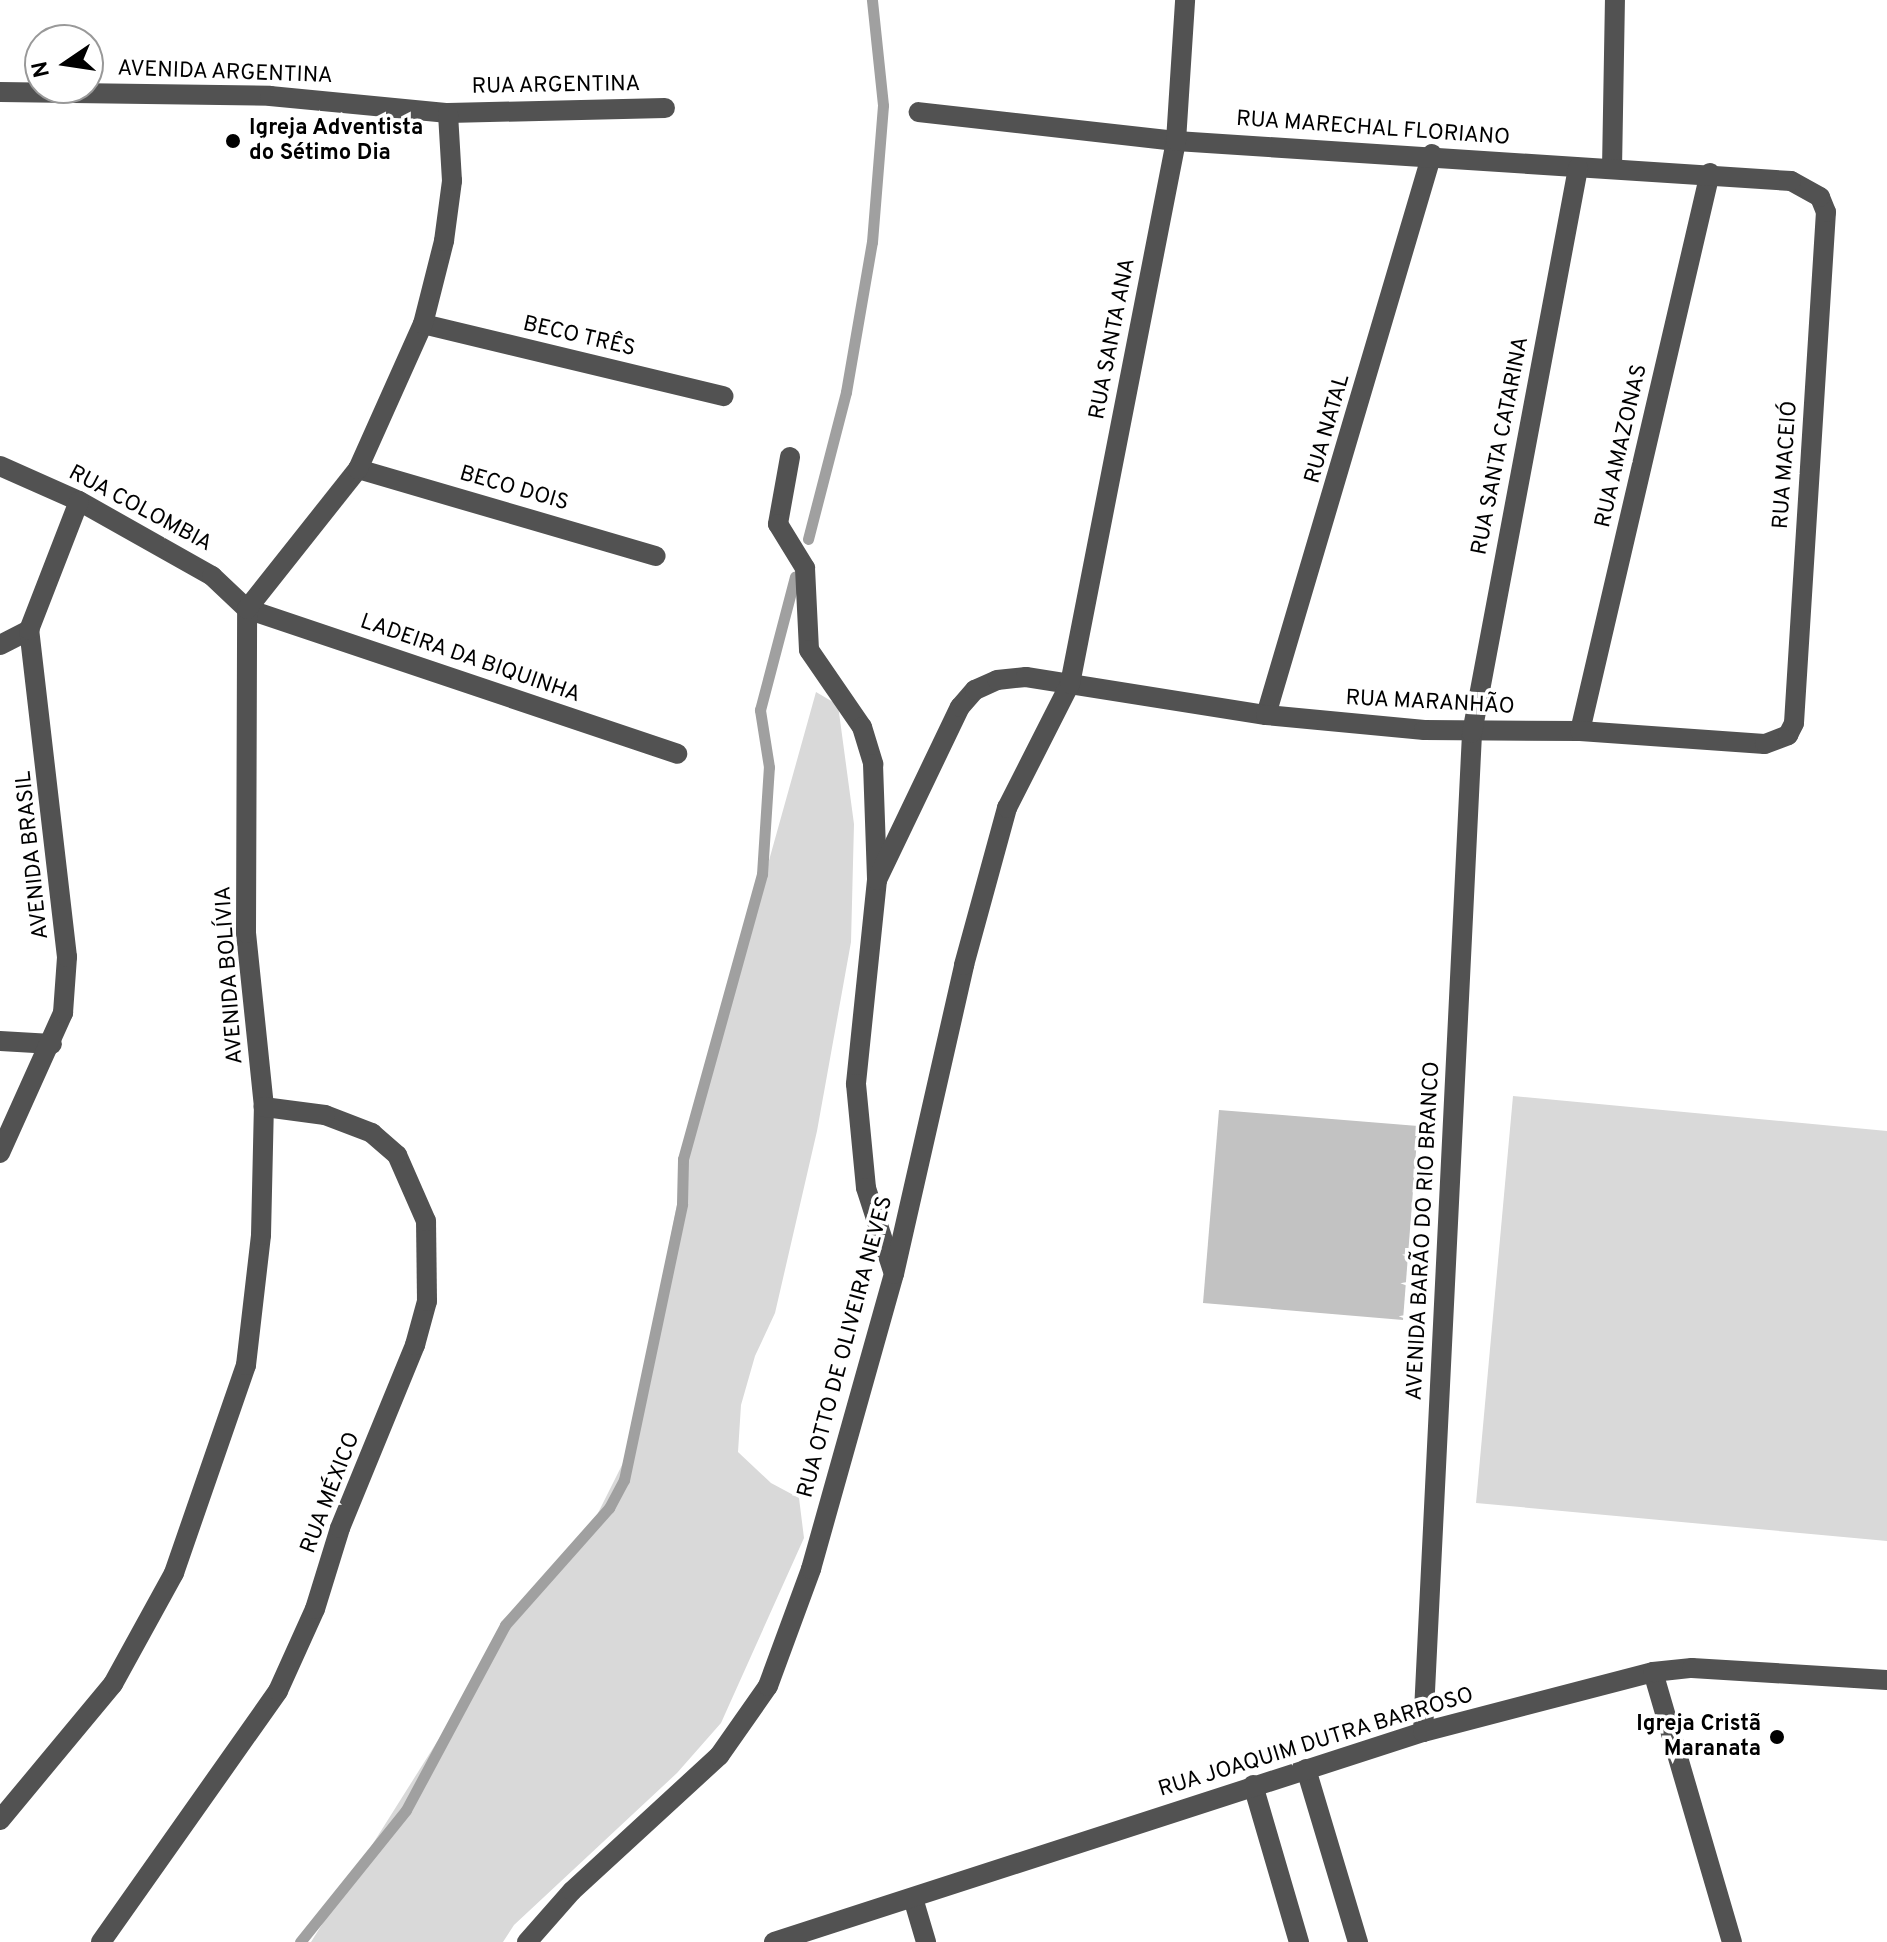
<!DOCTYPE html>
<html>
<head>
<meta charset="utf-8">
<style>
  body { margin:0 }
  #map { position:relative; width:1887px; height:1942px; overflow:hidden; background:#fff; font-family:Overpass,sans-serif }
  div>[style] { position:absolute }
  .green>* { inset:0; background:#d9d9d9 }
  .stream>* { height:11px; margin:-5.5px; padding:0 5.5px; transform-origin:5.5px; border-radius:5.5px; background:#a0a0a0 }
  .building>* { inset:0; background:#c2c2c2 }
  .minor>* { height:20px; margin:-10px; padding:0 10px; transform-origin:10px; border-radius:10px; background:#525252 }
  .dots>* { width:22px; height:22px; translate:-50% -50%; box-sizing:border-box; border:4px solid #fff; border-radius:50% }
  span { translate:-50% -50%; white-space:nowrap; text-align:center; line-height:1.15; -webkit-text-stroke:7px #fff; paint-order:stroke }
  .street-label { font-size:22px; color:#000 }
  .poi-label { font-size:22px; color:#000; font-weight:700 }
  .left { translate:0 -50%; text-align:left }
  .right { translate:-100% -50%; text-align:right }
  .north { position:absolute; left:24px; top:24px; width:80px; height:80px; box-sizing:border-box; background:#fff; border:2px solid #999; border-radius:50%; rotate:257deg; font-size:22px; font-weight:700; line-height:32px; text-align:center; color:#000 }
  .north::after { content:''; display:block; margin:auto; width:28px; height:36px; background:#000; clip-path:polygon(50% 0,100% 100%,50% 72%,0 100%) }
</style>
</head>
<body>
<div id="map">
  <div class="green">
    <i style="clip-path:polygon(816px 692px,838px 705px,854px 824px,851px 942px,817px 1131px,775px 1313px,755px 1356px,741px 1405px,738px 1452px,771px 1483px,799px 1498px,804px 1538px,721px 1723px,677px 1773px,514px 1925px,503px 1942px,311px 1942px,503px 1637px,585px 1539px,629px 1451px,686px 1158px)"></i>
    <i style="clip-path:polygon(1513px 1096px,1887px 1131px,1887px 1541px,1476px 1503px)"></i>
  </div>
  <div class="stream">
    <i style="left:808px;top:539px;width:152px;rotate:-75.5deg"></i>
    <i style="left:846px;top:392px;width:152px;rotate:-80.2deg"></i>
    <i style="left:872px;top:242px;width:137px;rotate:-85.4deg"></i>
    <i style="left:883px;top:105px;width:106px;rotate:-96deg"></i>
    <i style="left:300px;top:1942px;width:169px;rotate:-51.2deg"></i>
    <i style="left:406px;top:1810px;width:210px;rotate:-61.8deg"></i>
    <i style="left:505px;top:1625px;width:157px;rotate:-48.4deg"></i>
    <i style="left:609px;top:1508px;width:32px;rotate:-62deg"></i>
    <i style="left:624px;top:1480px;width:282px;rotate:-78.1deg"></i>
    <i style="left:682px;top:1204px;width:45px;rotate:-88.7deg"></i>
    <i style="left:683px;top:1159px;width:296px;rotate:-74.5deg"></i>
    <i style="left:762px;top:874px;width:107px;rotate:-86.3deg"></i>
    <i style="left:769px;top:767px;width:58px;rotate:-99deg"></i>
    <i style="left:760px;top:710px;width:138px;rotate:-75.3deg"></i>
  </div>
  <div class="building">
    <i style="clip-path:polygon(1219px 1110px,1418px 1126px,1403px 1320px,1203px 1303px)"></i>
  </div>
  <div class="minor">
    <i style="left:0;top:92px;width:270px;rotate:0.8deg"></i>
    <i style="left:270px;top:96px;width:179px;rotate:5.5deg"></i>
    <i style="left:448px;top:113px;width:217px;rotate:-1.3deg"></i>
    <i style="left:1612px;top:169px;width:169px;rotate:-89deg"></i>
    <i style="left:423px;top:324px;width:309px;rotate:13.5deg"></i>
    <i style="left:790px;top:457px;width:68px;rotate:100.2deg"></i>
    <i style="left:778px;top:524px;width:52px;rotate:58.5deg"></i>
    <i style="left:805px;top:568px;width:82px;rotate:87.2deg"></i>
    <i style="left:809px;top:650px;width:93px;rotate:55.5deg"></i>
    <i style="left:862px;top:727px;width:39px;rotate:73deg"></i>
    <i style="left:873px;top:764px;width:116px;rotate:88deg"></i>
    <i style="left:877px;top:880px;width:205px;rotate:95.9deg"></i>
    <i style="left:856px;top:1084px;width:104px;rotate:84.5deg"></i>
    <i style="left:866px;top:1188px;width:87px;rotate:72deg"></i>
    <i style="left:0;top:466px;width:86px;rotate:23.9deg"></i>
    <i style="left:79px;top:501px;width:153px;rotate:29.4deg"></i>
    <i style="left:212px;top:576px;width:48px;rotate:43.3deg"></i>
    <i style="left:247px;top:609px;width:454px;rotate:18.6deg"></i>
    <i style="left:358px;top:469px;width:310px;rotate:16.3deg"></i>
    <i style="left:0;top:645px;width:33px;rotate:-27deg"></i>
    <i style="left:1266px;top:715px;width:585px;rotate:-73.52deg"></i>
    <i style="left:1580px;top:731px;width:573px;rotate:-76.89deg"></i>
    <i style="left:877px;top:880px;width:192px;rotate:-64.4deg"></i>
    <i style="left:960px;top:707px;width:23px;rotate:-49deg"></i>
    <i style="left:975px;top:690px;width:24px;rotate:-24deg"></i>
    <i style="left:997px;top:680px;width:29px;rotate:-6deg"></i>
    <i style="left:1026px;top:677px;width:243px;rotate:9deg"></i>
    <i style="left:1266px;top:715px;width:159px;rotate:5.4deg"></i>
    <i style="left:1424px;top:730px;width:156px;rotate:0.4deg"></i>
    <i style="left:1580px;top:731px;width:185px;rotate:4deg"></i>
    <i style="left:1765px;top:744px;width:25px;rotate:-21deg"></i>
    <i style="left:1788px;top:735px;width:13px;rotate:-63deg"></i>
    <i style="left:1794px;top:723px;width:512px;rotate:-86.42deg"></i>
    <i style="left:1826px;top:212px;width:16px;rotate:-112deg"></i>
    <i style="left:1820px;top:197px;width:33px;rotate:-151deg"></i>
    <i style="left:1791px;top:181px;width:616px;rotate:-176.28deg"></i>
    <i style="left:1176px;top:141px;width:259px;rotate:-173.6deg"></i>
    <i style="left:0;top:1041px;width:52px;rotate:3.3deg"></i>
    <i style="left:0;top:1153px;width:154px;rotate:-65.8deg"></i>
    <i style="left:63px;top:1013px;width:56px;rotate:-85.9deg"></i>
    <i style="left:67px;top:957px;width:329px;rotate:-96.6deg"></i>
    <i style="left:29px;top:630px;width:138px;rotate:-68.8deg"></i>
    <i style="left:1653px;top:1672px;width:281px;rotate:73.7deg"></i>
    <i style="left:1423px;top:1732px;width:1000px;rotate:-87.19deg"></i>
    <i style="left:1472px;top:733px;width:575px;rotate:-79.37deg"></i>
    <i style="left:1306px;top:1769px;width:181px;rotate:73.3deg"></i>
    <i style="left:1253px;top:1785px;width:164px;rotate:73.7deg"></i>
    <i style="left:0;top:1820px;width:177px;rotate:-50.3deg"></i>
    <i style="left:113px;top:1684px;width:127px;rotate:-61.2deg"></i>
    <i style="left:174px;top:1573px;width:220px;rotate:-70.9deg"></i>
    <i style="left:246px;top:1365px;width:131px;rotate:-83.4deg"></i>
    <i style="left:261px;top:1235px;width:128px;rotate:-88.7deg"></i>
    <i style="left:264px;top:1107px;width:175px;rotate:-95.9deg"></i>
    <i style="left:246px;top:933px;width:324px;rotate:-89.8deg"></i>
    <i style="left:247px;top:609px;width:179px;rotate:-51.6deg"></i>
    <i style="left:358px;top:469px;width:159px;rotate:-65.9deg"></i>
    <i style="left:423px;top:324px;width:86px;rotate:-75.8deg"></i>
    <i style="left:444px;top:241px;width:61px;rotate:-82.4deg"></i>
    <i style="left:452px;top:181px;width:68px;rotate:-93.4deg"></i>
    <i style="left:913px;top:1898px;width:46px;rotate:73.5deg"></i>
    <i style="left:101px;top:1942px;width:307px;rotate:-54.8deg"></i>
    <i style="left:278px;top:1691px;width:90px;rotate:-65.7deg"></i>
    <i style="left:315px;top:1609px;width:85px;rotate:-72.8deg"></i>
    <i style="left:340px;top:1528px;width:198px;rotate:-67.7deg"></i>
    <i style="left:415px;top:1345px;width:46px;rotate:-74.7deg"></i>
    <i style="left:427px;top:1301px;width:80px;rotate:-90.7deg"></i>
    <i style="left:426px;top:1221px;width:72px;rotate:-113.7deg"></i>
    <i style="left:397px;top:1155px;width:33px;rotate:-139deg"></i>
    <i style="left:372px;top:1133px;width:50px;rotate:-159deg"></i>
    <i style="left:325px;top:1115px;width:62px;rotate:-172.5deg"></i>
    <i style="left:527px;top:1942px;width:68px;rotate:-48.6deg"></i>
    <i style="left:572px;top:1891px;width:200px;rotate:-42.6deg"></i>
    <i style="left:719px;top:1756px;width:85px;rotate:-55deg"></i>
    <i style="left:768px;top:1686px;width:125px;rotate:-69.8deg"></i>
    <i style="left:811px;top:1569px;width:306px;rotate:-74.3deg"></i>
    <i style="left:894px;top:1274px;width:317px;rotate:-77.2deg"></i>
    <i style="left:964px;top:965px;width:163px;rotate:-74.7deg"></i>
    <i style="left:1007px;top:808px;width:139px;rotate:-63.1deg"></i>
    <i style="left:1070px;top:684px;width:553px;rotate:-78.95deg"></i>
    <i style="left:1176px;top:141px;width:141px;rotate:-86.3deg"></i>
    <i style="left:774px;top:1942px;width:682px;rotate:-17.93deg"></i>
    <i style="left:1423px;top:1732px;width:238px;rotate:-14.6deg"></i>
    <i style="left:1653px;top:1672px;width:39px;rotate:-6deg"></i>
    <i style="left:1692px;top:1668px;width:195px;rotate:3.5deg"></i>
  </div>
  <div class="dots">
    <i style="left:233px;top:141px;background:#000"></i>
    <i style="left:1777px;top:1737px;background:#000"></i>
  </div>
  <div class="street-label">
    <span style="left:225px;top:73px;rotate:2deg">AVENIDA ARGENTINA</span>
    <span style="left:556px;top:86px;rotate:-1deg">RUA ARGENTINA</span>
    <span style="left:1373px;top:129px;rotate:4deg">RUA MARECHAL FLORIANO</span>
    <span style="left:579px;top:337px;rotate:13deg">BECO TRÊS</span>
    <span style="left:1113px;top:339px;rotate:-79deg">RUA SANTA ANA</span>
    <span style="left:1328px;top:429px;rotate:-74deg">RUA NATAL</span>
    <span style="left:1501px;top:446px;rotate:-79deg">RUA SANTA CATARINA</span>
    <span style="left:1622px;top:446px;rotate:-77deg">RUA AMAZONAS</span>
    <span style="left:1786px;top:465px;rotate:-86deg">RUA MACEIÓ</span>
    <span style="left:514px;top:489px;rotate:16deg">BECO DOIS</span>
    <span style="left:140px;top:509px;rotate:28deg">RUA COLOMBIA</span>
    <span style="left:470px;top:659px;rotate:19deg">LADEIRA DA BIQUINHA</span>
    <span style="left:1430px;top:703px;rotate:3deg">RUA MARANHÃO</span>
    <span style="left:33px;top:855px;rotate:-96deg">AVENIDA BRASIL</span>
    <span style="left:230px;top:975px;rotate:-94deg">AVENIDA BOLÍVIA</span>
    <span style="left:1424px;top:1231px;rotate:-87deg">AVENIDA BARÃO DO RIO BRANCO</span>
    <span style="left:846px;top:1347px;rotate:-75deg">RUA OTTO DE OLIVEIRA NEVES</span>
    <span style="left:331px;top:1493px;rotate:-69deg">RUA MÉXICO</span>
    <span style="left:1316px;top:1743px;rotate:-17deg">RUA JOAQUIM DUTRA BARROSO</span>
  </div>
  <div class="poi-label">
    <span class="left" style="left:249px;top:141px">Igreja Adventista<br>do Sétimo Dia</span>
    <span class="right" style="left:1761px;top:1737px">Igreja Cristã<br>Maranata</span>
  </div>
  <div class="north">N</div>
</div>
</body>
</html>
